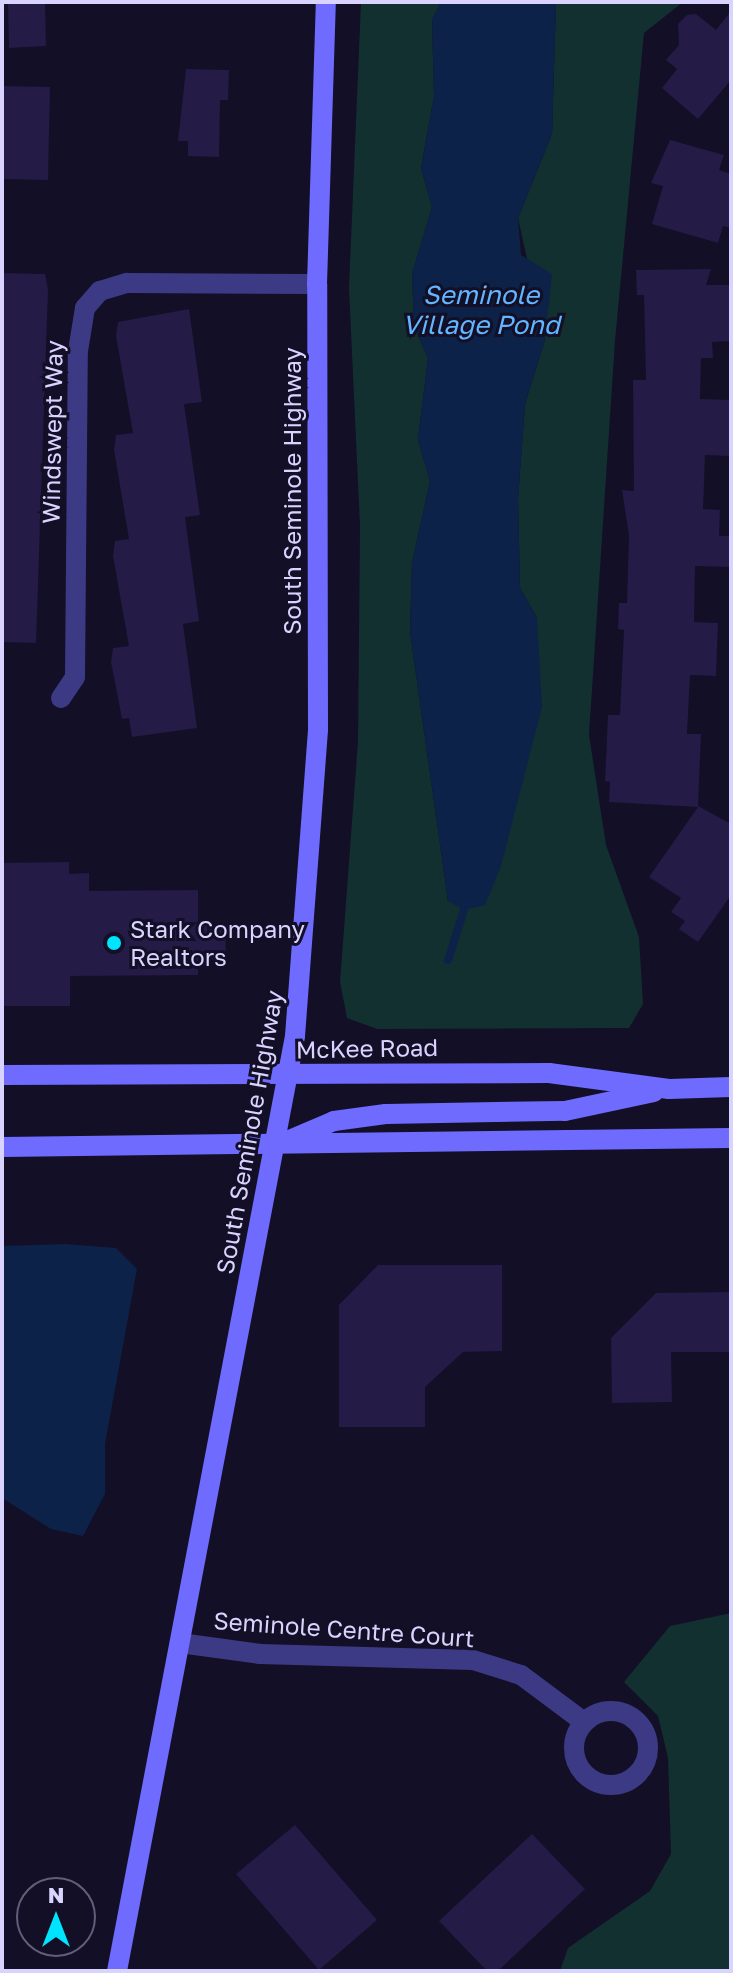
<!DOCTYPE html>
<html>
<head>
<meta charset="utf-8">
<style>
  body { margin:0 }
  #map { position:relative; width:733px; height:1973px; overflow:hidden; background:#130f26; font-family:"Golos Text",sans-serif }
  div>[style] { position:absolute }
  .green>* { inset:0; background:#12302f }
  .water>* { inset:0; background:#0c2248 }
  .stream>* { height:8px; margin:-4px; padding:0 4px; transform-origin:4px; border-radius:4px; background:#0c2248 }
  .building>* { inset:0; background:#241b47 }
  .street>* { height:20px; margin:-10px; padding:0 10px; transform-origin:10px; border-radius:10px; background:#3d3a85 }
  .street>.ring { margin:-10px; padding:0; box-sizing:content-box; background:none; border:20px solid #3d3a85; border-radius:50% }
  .secondary>* { height:20px; margin:-10px; padding:0 10px; transform-origin:10px; border-radius:10px; background:#6f6bff }
  .dots>* { width:22px; height:22px; translate:-50% -50%; box-sizing:border-box; border:4px solid #130f26; border-radius:50% }
  span { translate:-50% -50%; white-space:nowrap; text-align:center; line-height:1.15; -webkit-text-stroke:6px #130f26; paint-order:stroke }
  .street-label { font-size:24px; color:#d9d4ff }
  .poi-label { font-size:24px; color:#d9d4ff }
  .left { translate:0 -50%; text-align:left }
  .water-label { font-size:26px; color:#62b6ff; font-style:italic }
  .frame { position:absolute; inset:0; border:4px solid #d9d4ff; pointer-events:none }
  .north { position:absolute; left:16px; top:1877px; width:80px; height:80px; box-sizing:border-box; background:#130f26; border:2px solid #625e7d; border-radius:50%; rotate:0deg; font-size:22px; font-weight:700; line-height:32px; text-align:center; color:#d9d4ff }
  .north::after { content:''; display:block; margin:auto; width:28px; height:36px; background:#00e5ff; clip-path:polygon(50% 0,100% 100%,50% 72%,0 100%) }
</style>
</head>
<body>
<div id="map">
  <div class="green">
    <i style="clip-path:polygon(361px 2px,441px 2px,432px 20px,434px 96px,421px 168px,432px 207px,412px 274px,414px 326px,428px 358px,418px 440px,430px 481px,412px 563px,410px 632px,448px 901px,537px 618px,520px 588px,518px 499px,525px 404px,545px 340px,518px 218px,552px 134px,556px 2px,683px 2px,644px 33px,615px 341px,589px 735px,606px 845px,639px 937px,643px 1004px,629px 1028px,377px 1029px,347px 1018px,340px 982px,358px 742px,360px 526px,349px 288px)"></i>
    <i style="clip-path:polygon(731px 1613px,731px 1971px,560px 1971px,568px 1948px,650px 1891px,671px 1854px,668px 1758px,658px 1716px,624px 1682px,670px 1626px)"></i>
  </div>
  <div class="water">
    <i style="clip-path:polygon(441px 2px,556px 2px,552px 134px,518px 218px,521px 255px,552px 274px,545px 340px,525px 404px,518px 499px,520px 588px,537px 618px,542px 707px,501px 866px,485px 905px,464px 910px,448px 901px,410px 632px,412px 563px,430px 481px,418px 440px,428px 358px,414px 326px,412px 274px,432px 207px,421px 168px,434px 96px,432px 20px)"></i>
    <i style="clip-path:polygon(66px 1244px,116px 1248px,137px 1269px,105px 1444px,105px 1494px,83px 1536px,51px 1529px,2px 1498px,2px 1246px)"></i>
  </div>
  <div class="stream">
    <i style="left:448px;top:960px;width:52px;rotate:-72.3deg"></i>
  </div>
  <div class="building">
    <i style="clip-path:polygon(8px 2px,45px 2px,46px 46px,9px 48px)"></i>
    <i style="clip-path:polygon(731px 11px,731px 80px,698px 119px,662px 88px,677px 69px,666px 60px,679px 45px,678px 24px,687px 15px,696px 14px,716px 30px)"></i>
    <i style="clip-path:polygon(186px 69px,229px 70px,228px 100px,220px 100px,219px 157px,188px 156px,188px 141px,178px 141px)"></i>
    <i style="clip-path:polygon(2px 86px,50px 87px,48px 180px,2px 179px)"></i>
    <i style="clip-path:polygon(670px 140px,724px 155px,719px 170px,731px 174px,731px 228px,723px 226px,718px 243px,652px 224px,663px 186px,651px 183px)"></i>
    <i style="clip-path:polygon(711px 269px,706px 285px,731px 285px,731px 341px,712px 342px,713px 358px,701px 358px,700px 399px,730px 400px,731px 456px,705px 455px,703px 509px,720px 510px,719px 536px,730px 536px,729px 567px,695px 566px,694px 622px,718px 623px,716px 676px,690px 675px,687px 734px,701px 734px,698px 806px,731px 824px,731px 895px,698px 942px,679px 929px,685px 921px,671px 912px,681px 898px,649px 877px,698px 807px,609px 802px,610px 782px,605px 781px,608px 715px,620px 715px,624px 630px,618px 629px,619px 603px,627px 603px,629px 535px,622px 490px,634px 491px,633px 380px,646px 380px,644px 295px,637px 295px,636px 270px)"></i>
    <i style="clip-path:polygon(2px 273px,45px 274px,48px 289px,36px 643px,2px 642px)"></i>
    <i style="clip-path:polygon(189px 309px,202px 402px,184px 404px,200px 515px,185px 517px,199px 621px,183px 624px,197px 728px,132px 737px,129px 718px,122px 719px,111px 662px,113px 648px,129px 646px,113px 556px,115px 541px,129px 539px,114px 450px,116px 435px,133px 433px,116px 336px,118px 322px)"></i>
    <i style="clip-path:polygon(69px 862px,69px 874px,89px 873px,89px 891px,198px 890px,198px 925px,225px 925px,226px 960px,198px 960px,198px 975px,70px 976px,70px 1006px,2px 1006px,2px 863px)"></i>
    <i style="clip-path:polygon(378px 1265px,502px 1265px,502px 1351px,463px 1352px,425px 1387px,425px 1427px,339px 1427px,339px 1305px)"></i>
    <i style="clip-path:polygon(731px 1292px,731px 1352px,671px 1352px,672px 1402px,612px 1403px,611px 1338px,656px 1293px)"></i>
    <i style="clip-path:polygon(295px 1825px,377px 1920px,319px 1970px,236px 1874px)"></i>
    <i style="clip-path:polygon(532px 1834px,585px 1889px,498px 1971px,487px 1971px,439px 1921px)"></i>
  </div>
  <div class="street">
    <i style="left:61px;top:698px;width:25px;rotate:-56deg"></i>
    <i style="left:75px;top:677px;width:326px;rotate:-89.5deg"></i>
    <i style="left:78px;top:351px;width:44px;rotate:-80.8deg"></i>
    <i style="left:85px;top:308px;width:23px;rotate:-49deg"></i>
    <i style="left:100px;top:291px;width:28px;rotate:-17deg"></i>
    <i style="left:127px;top:283px;width:190px;rotate:0.3deg"></i>
    <i style="left:180px;top:1643px;width:81px;rotate:7.8deg"></i>
    <i style="left:260px;top:1654px;width:213px;rotate:1.6deg"></i>
    <i style="left:473px;top:1660px;width:50px;rotate:17.4deg"></i>
    <i style="left:521px;top:1675px;width:79px;rotate:36.7deg"></i>
    <i class="ring" style="left:574px;top:1711px;width:54px;height:54px"></i>
  </div>
  <div class="secondary">
    <i style="left:2px;top:1075px;width:547px;rotate:-0.21deg"></i>
    <i style="left:549px;top:1073px;width:121px;rotate:7.6deg"></i>
    <i style="left:669px;top:1089px;width:62px;rotate:-1.8deg"></i>
    <i style="left:285px;top:1142px;width:53px;rotate:-23.2deg"></i>
    <i style="left:334px;top:1121px;width:52px;rotate:-7.7deg"></i>
    <i style="left:386px;top:1114px;width:179px;rotate:-1deg"></i>
    <i style="left:565px;top:1111px;width:91px;rotate:-12.1deg"></i>
    <i style="left:2px;top:1147px;width:729px;rotate:-0.71deg"></i>
    <i style="left:117px;top:1971px;width:952px;rotate:-79.22deg"></i>
    <i style="left:295px;top:1036px;width:308px;rotate:-85.7deg"></i>
    <i style="left:318px;top:729px;width:445px;rotate:-90.1deg"></i>
    <i style="left:317px;top:284px;width:282px;rotate:-88.2deg"></i>
  </div>
  <div class="dots">
    <i style="left:114px;top:943px;background:#00e5ff"></i>
  </div>
  <div class="street-label">
    <span style="left:52px;top:432px;rotate:-89deg">Windswept Way</span>
    <span style="left:292px;top:491px;rotate:-90deg">South Seminole Highway</span>
    <span style="left:367px;top:1048px;rotate:-1deg">McKee Road</span>
    <span style="left:249px;top:1132px;rotate:-80deg">South Seminole Highway</span>
    <span style="left:344px;top:1629px;rotate:4deg">Seminole Centre Court</span>
  </div>
  <div class="poi-label">
    <span class="left" style="left:130px;top:943px">Stark Company<br>Realtors</span>
  </div>
  <div class="water-label">
    <span style="left:481px;top:310px">Seminole<br>Village Pond</span>
  </div>
  <div class="frame"></div>
  <div class="north">N</div>
</div>
</body>
</html>
